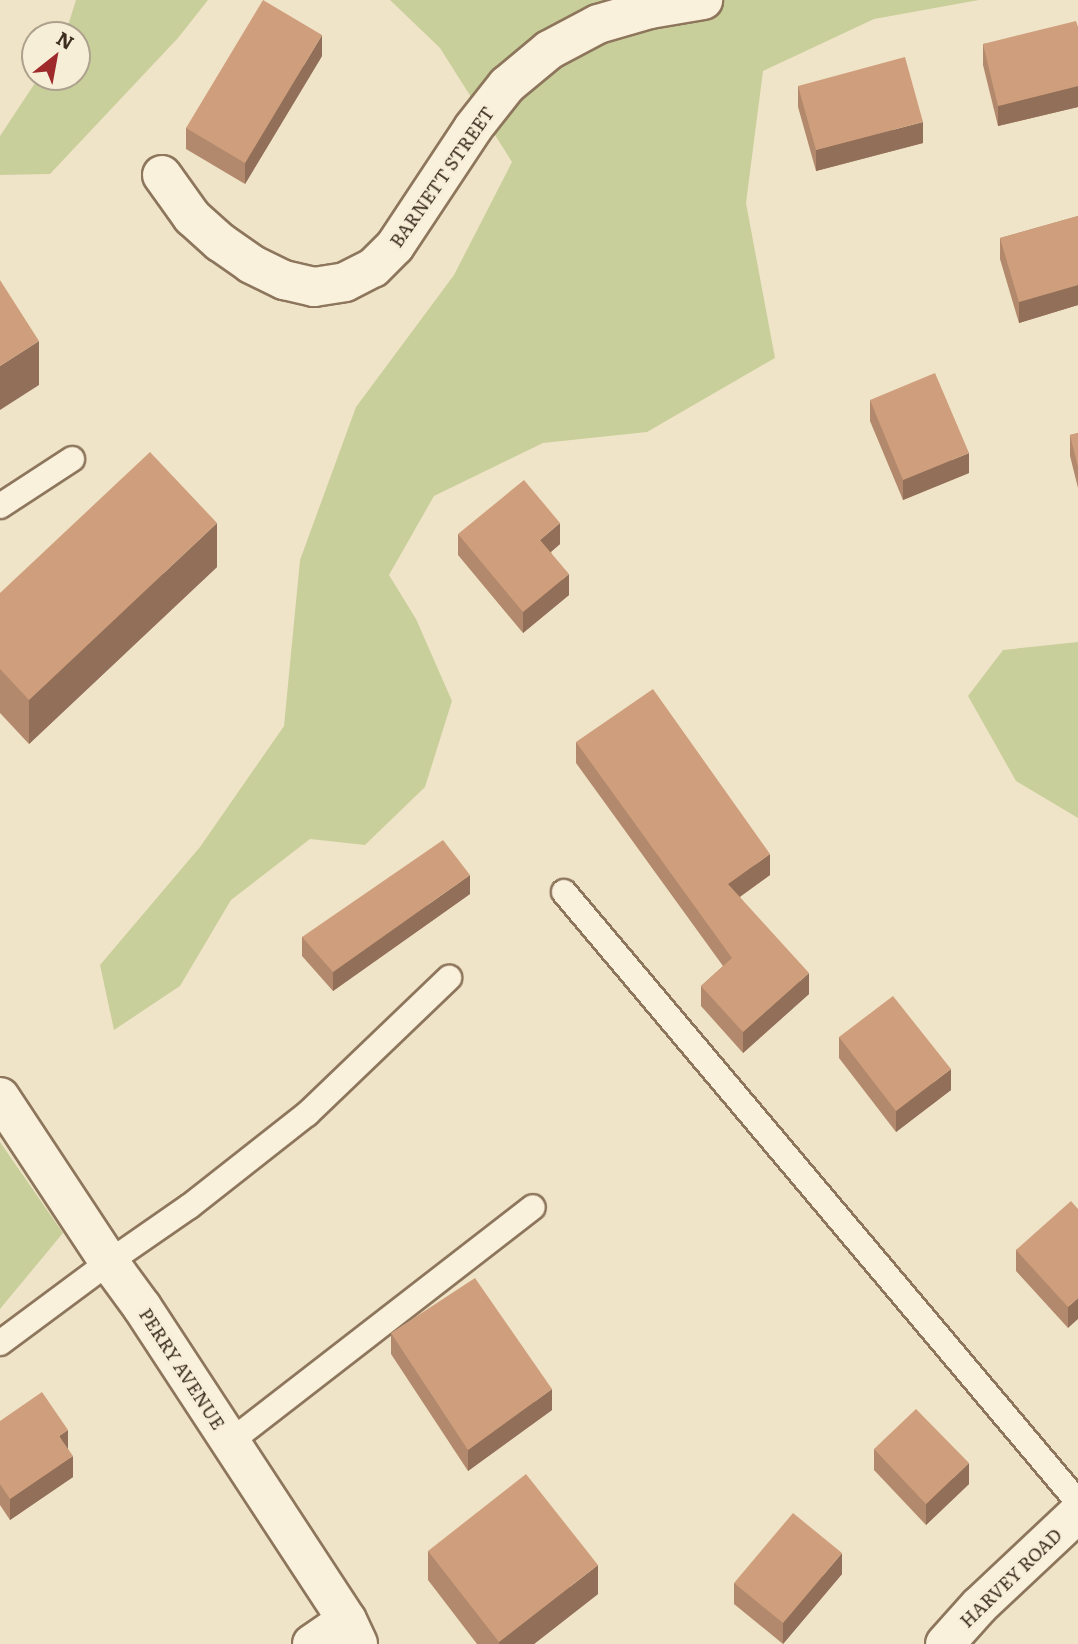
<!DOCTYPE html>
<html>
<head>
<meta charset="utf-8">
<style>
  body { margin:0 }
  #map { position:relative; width:1078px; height:1644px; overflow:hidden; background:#f0e4c8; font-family:Literata,serif }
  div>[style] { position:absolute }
  .green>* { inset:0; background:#c9cf9b }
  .roads { filter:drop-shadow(2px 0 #8d765c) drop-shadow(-2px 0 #8d765c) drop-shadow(0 2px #8d765c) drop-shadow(0 -2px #8d765c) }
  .lane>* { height:24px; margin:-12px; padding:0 12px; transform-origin:12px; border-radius:12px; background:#faf1dc }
  .street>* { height:38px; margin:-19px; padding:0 19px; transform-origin:19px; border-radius:19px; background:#faf1dc }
  .wall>* { inset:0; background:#b2896c }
  .shaded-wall>* { inset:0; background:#916f58 }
  .building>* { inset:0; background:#cf9f7d }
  span { translate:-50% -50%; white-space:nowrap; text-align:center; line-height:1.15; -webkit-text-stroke:5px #f7eed8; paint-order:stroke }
  .street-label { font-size:18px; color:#3d2e20 }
  .north { position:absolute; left:21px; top:21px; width:70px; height:70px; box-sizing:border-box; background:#f7eed8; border:2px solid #ada18e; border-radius:50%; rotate:31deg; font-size:19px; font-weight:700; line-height:28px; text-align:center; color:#3d2e20 }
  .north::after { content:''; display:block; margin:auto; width:24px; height:32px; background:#9e2a2b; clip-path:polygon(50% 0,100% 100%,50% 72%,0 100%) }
</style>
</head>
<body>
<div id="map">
  <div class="green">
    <i style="clip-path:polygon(76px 0,208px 0,178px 38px,50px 174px,0 175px,0 136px,39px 77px,77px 77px,77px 35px,65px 35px)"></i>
    <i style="clip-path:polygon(390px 0,979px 0,874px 19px,763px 71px,746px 203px,775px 358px,647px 432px,543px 443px,434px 496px,389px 575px,416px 619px,452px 701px,425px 787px,365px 845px,310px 839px,231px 900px,180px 986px,114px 1030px,100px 965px,200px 847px,284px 726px,300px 560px,356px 407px,454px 275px,512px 162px,440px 48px)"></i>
    <i style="clip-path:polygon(1078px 642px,1078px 818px,1016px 781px,968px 696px,1003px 650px)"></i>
    <i style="clip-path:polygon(0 1142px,63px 1233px,0 1309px)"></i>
  </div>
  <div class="roads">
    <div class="lane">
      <i style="left:0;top:506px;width:86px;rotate:-33.1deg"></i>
      <i style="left:564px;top:892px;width:798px;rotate:49.88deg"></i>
      <i style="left:0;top:1343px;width:136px;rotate:-36.6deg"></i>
      <i style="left:109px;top:1262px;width:98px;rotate:-34.7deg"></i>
      <i style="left:190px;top:1206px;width:149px;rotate:-38.2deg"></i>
      <i style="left:307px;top:1114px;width:197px;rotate:-43.8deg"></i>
      <i style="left:230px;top:1442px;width:383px;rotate:-37.8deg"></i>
    </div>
    <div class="street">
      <i style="left:162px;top:175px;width:52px;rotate:54.5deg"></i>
      <i style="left:192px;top:217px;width:38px;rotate:42deg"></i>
      <i style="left:220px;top:242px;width:38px;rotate:35deg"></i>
      <i style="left:251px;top:264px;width:37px;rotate:26deg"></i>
      <i style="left:284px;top:280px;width:31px;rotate:13deg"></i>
      <i style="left:314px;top:287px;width:31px;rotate:-9deg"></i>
      <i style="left:345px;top:282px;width:31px;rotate:-27deg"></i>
      <i style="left:373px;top:268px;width:31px;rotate:-45deg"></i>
      <i style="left:395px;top:246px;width:141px;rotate:-56.5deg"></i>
      <i style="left:473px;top:128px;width:55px;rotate:-51.7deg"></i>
      <i style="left:507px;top:85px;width:55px;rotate:-39.8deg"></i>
      <i style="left:549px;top:50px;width:55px;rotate:-28deg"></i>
      <i style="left:598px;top:24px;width:54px;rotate:-16.1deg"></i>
      <i style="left:650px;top:9px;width:54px;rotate:-9.6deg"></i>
      <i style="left:0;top:1097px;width:198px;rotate:56.6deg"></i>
      <i style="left:109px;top:1262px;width:56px;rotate:53.7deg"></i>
      <i style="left:142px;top:1307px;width:374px;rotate:56.8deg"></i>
      <i style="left:347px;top:1620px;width:26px;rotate:65deg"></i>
      <i style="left:312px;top:1644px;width:42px;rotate:-34.4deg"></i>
      <i style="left:945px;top:1644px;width:51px;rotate:-48.2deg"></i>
      <i style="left:979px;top:1606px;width:136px;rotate:-43.2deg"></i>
    </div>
  </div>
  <div class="wall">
    <i style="clip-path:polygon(1078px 27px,1078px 107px,998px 126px,983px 65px,983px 44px)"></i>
    <i style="clip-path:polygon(322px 56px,245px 184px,186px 149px,186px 128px)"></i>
    <i style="clip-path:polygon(798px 86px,923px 143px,816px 171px,798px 107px)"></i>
    <i style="clip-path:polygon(1078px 216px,1078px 305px,1019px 323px,1000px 259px,1000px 238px)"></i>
    <i style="clip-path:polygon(870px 400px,969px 473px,903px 500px,870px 421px)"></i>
    <i style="clip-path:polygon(1078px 433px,1078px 488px,1070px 456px,1070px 435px)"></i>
    <i style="clip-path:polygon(458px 534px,560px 544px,551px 552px,569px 595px,523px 633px,458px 555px)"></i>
    <i style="clip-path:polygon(217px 567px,29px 744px,0 713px,0 593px)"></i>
    <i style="clip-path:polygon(576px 742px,770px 875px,740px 897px,809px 994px,743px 1053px,701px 1006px,701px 986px,723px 966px,576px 763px)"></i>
    <i style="clip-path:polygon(470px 894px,333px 991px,302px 956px,302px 937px)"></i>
    <i style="clip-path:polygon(839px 1037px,951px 1090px,896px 1132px,839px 1058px)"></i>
    <i style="clip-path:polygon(1078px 1209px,1068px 1328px,1016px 1271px,1016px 1250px)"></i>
    <i style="clip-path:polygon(391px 1333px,552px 1410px,468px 1471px,391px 1354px)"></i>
    <i style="clip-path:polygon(0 1421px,68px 1449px,73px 1477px,10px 1520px,0 1505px)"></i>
    <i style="clip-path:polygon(874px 1449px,969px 1484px,926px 1525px,874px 1470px)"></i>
    <i style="clip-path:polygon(428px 1551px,598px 1594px,534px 1644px,477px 1644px,428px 1580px)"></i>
    <i style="clip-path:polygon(842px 1574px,783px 1644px,734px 1604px,734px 1583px)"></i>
  </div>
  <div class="shaded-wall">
    <i style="clip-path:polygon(322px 35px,322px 56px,245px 184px,245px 163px)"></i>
    <i style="clip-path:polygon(1078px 86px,1078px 107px,998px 126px,998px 106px)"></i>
    <i style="clip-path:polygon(923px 122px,923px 143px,816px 171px,816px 150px)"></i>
    <i style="clip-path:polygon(1078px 285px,1078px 305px,1019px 323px,1019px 302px)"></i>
    <i style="clip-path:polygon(39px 341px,39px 385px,0 410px,0 366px)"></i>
    <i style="clip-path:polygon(969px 453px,969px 473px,903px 500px,903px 480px)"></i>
    <i style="clip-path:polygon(217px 523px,217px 567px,29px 744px,29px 700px)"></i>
    <i style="clip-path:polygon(560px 523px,560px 544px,540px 561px,540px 540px)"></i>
    <i style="clip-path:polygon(569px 574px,569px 595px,523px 633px,523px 612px)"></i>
    <i style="clip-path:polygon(770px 854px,770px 875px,728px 905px,728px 884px)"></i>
    <i style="clip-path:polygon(470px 875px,470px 894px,333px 991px,333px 972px)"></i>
    <i style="clip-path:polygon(809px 973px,809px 994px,743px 1053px,743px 1032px)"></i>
    <i style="clip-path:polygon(951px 1069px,951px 1090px,896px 1132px,896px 1111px)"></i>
    <i style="clip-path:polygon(1078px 1298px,1078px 1319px,1068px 1328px,1068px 1307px)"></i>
    <i style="clip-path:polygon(552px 1389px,552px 1410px,468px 1471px,468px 1450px)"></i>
    <i style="clip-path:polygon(68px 1430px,68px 1451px,59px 1436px)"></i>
    <i style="clip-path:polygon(73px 1456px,73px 1477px,10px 1520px,10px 1499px)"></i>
    <i style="clip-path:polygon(969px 1463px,969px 1484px,926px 1525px,926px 1504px)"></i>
    <i style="clip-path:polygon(842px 1553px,842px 1574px,783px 1644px,783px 1623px)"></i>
    <i style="clip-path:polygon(598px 1565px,598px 1594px,534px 1644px,499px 1644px,499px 1642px)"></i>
  </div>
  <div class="building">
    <i style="clip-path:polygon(263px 0,322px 35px,245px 163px,186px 128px)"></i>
    <i style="clip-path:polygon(1076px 21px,1078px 27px,1078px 86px,998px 106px,983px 44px)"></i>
    <i style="clip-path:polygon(905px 57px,923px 122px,816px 150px,798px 86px)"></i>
    <i style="clip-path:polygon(1078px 216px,1078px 285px,1019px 302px,1000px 238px)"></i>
    <i style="clip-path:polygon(0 280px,39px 341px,0 366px)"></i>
    <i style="clip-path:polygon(935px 373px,969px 453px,903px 480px,870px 400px)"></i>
    <i style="clip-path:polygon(1078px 433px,1078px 467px,1070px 435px)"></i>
    <i style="clip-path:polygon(150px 452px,217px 523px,29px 700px,0 669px,0 593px)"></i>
    <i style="clip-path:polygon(524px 480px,560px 523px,540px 540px,569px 574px,523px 612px,458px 534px)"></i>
    <i style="clip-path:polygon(653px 689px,770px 854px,728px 884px,809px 973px,743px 1032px,701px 986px,732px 958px,576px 742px)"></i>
    <i style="clip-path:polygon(443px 840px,470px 875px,333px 972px,302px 937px)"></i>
    <i style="clip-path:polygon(893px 996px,951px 1069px,896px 1111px,839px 1037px)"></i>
    <i style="clip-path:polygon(1071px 1201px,1078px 1209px,1078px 1298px,1068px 1307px,1016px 1250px)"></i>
    <i style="clip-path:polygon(475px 1278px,552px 1389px,468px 1450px,391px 1333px)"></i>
    <i style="clip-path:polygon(42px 1392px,68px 1430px,59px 1436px,73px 1456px,10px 1499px,0 1484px,0 1421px)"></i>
    <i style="clip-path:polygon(916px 1409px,969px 1463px,926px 1504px,874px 1449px)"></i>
    <i style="clip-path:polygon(526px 1474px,598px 1565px,499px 1642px,428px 1551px)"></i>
    <i style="clip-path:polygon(793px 1513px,842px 1553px,783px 1623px,734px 1583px)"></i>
  </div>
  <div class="street-label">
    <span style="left:442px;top:177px;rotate:-55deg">BARNETT STREET</span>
    <span style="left:182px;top:1369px;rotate:57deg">PERRY AVENUE</span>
    <span style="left:1011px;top:1578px;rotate:-44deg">HARVEY ROAD</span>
  </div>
  <div class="north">N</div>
</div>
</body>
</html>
